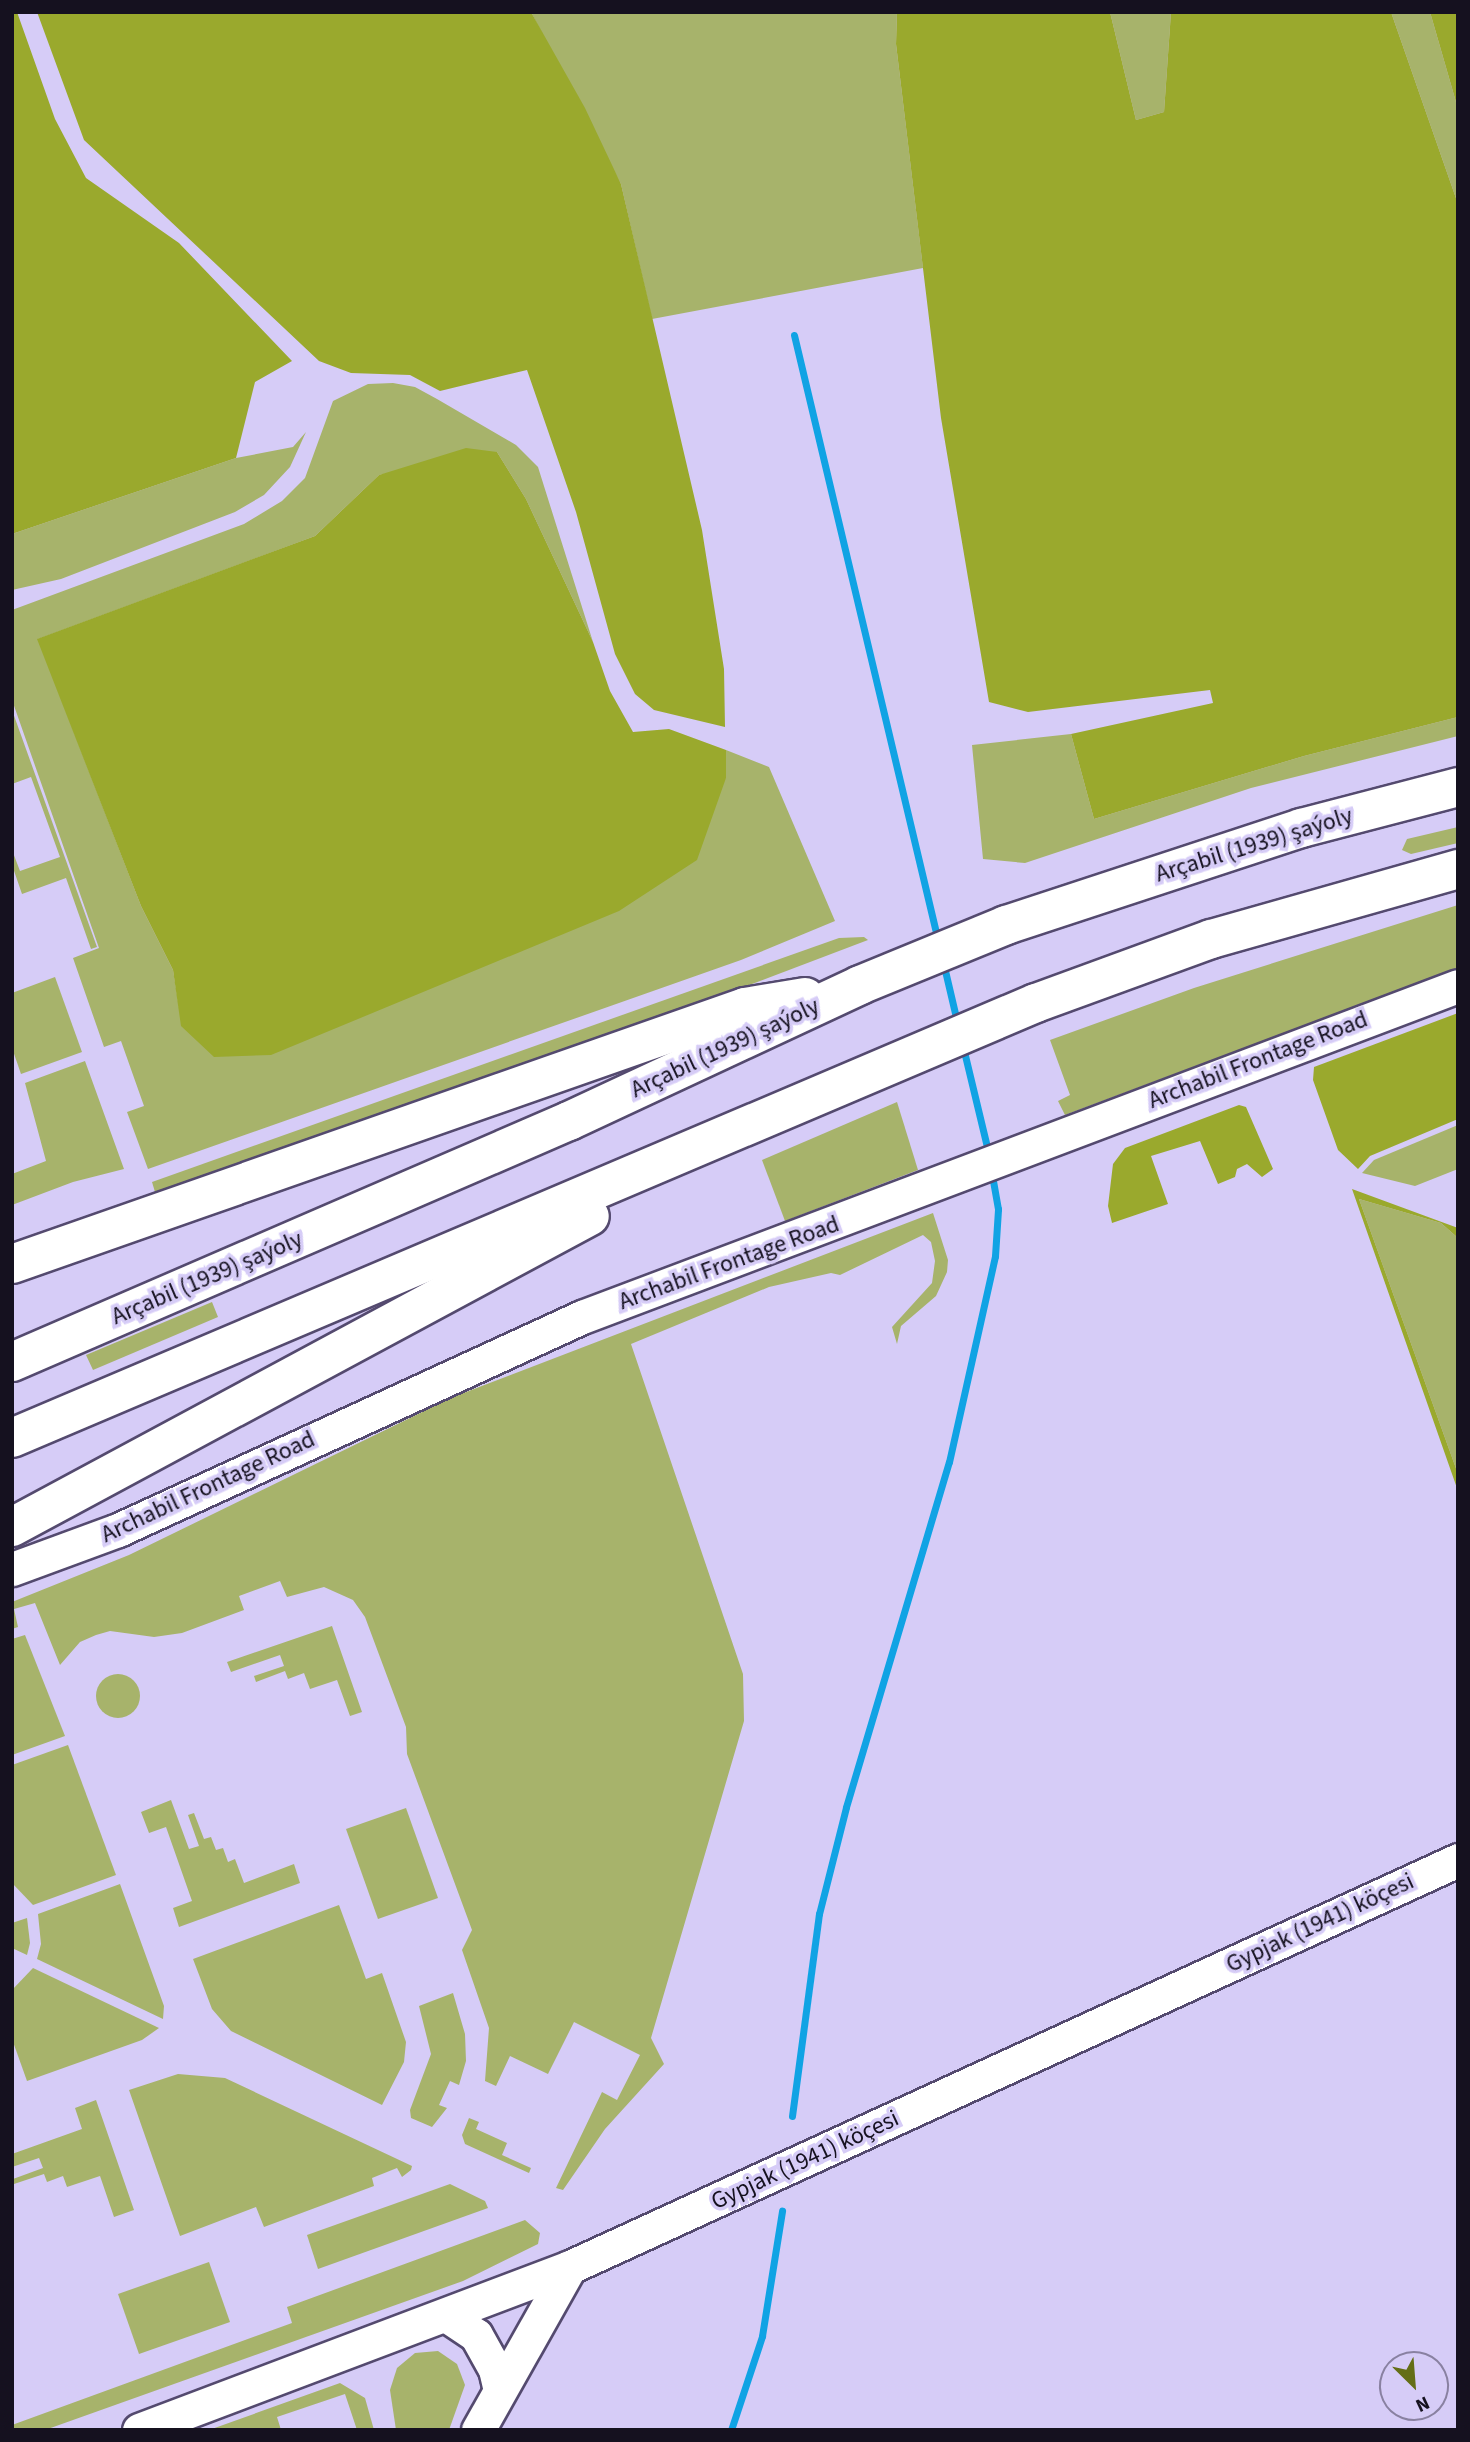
<!DOCTYPE html>
<html>
<head>
<meta charset="utf-8">
<style>
  body { margin:0 }
  #map { position:relative; width:1470px; height:2442px; overflow:hidden; background:#d6ccf7; font-family:"Source Sans 3",sans-serif }
  div>[style] { position:absolute }
  .green>* { inset:0; background:#a7b36b }
  .round { border-radius:50% }
  .forest>* { inset:0; background:#9aa92d }
  .stream>* { height:7px; margin:-3.5px; padding:0 3.5px; transform-origin:3.5px; border-radius:3.5px; background:#10a3e4 }
  .roads { filter:drop-shadow(2px 0 #544a6f) drop-shadow(-2px 0 #544a6f) drop-shadow(0 2px #544a6f) drop-shadow(0 -2px #544a6f) }
  .minor>* { height:33px; margin:-16.5px; padding:0 16.5px; transform-origin:16.5px; border-radius:16.5px; background:#fff }
  .major>* { height:38px; margin:-19px; padding:0 19px; transform-origin:19px; border-radius:19px; background:#fff }
  span { translate:-50% -50%; white-space:nowrap; text-align:center; line-height:1.15; -webkit-text-stroke:7px #d6ccf7; paint-order:stroke }
  .street-label { font-size:24px; color:#15111f }
  .frame { position:absolute; inset:0; border:14px solid #15111f; pointer-events:none }
  .north { position:absolute; left:1379px; top:2351px; width:70px; height:70px; box-sizing:border-box; background:#d6ccf7; border:2px solid #8981a1; border-radius:50%; rotate:155deg; font-size:19px; font-weight:700; line-height:28px; text-align:center; color:#15111f }
  .north::after { content:''; display:block; margin:auto; width:24px; height:32px; background:#646e16; clip-path:polygon(50% 0,100% 100%,50% 72%,0 100%) }
</style>
</head>
<body>
<div id="map">
  <div class="green">
    <i style="clip-path:polygon(531px 12px,897px 12px,896px 44px,923px 268px,652px 319px,621px 184px)"></i>
    <i style="clip-path:polygon(1110px 12px,1171px 12px,1164px 112px,1136px 120px)"></i>
    <i style="clip-path:polygon(1391px 12px,1430px 12px,1458px 109px,1458px 204px)"></i>
    <i style="clip-path:polygon(393px 383px,415px 387px,437px 399px,516px 445px,538px 467px,593px 642px,526px 499px,497px 452px,379px 475px,315px 536px,38px 639px,141px 906px,173px 970px,182px 1026px,726px 778px,726px 750px,769px 767px,835px 921px,741px 960px,148px 1169px,127px 1112px,144px 1106px,121px 1041px,104px 1047px,73px 958px,99px 948px,12px 700px,12px 610px,244px 524px,282px 501px,305px 478px,333px 401px,368px 384px)"></i>
    <i style="clip-path:polygon(306px 432px,290px 467px,264px 495px,235px 512px,61px 579px,12px 590px,12px 534px,236px 458px,293px 447px)"></i>
    <i style="clip-path:polygon(12px 710px,97px 947px,91px 949px,66px 878px,22px 894px,12px 865px,12px 850px,20px 871px,60px 857px,31px 777px,12px 784px)"></i>
    <i style="clip-path:polygon(1458px 717px,1458px 736px,1251px 788px,1025px 863px,983px 859px,972px 745px,1071px 734px,1094px 819px,1304px 756px)"></i>
    <i style="clip-path:polygon(1458px 827px,1458px 843px,1411px 854px,1402px 850px,1407px 839px)"></i>
    <i style="clip-path:polygon(1458px 905px,1458px 968px,1065px 1115px,1058px 1101px,1070px 1095px,1050px 1040px,1194px 988px)"></i>
    <i style="clip-path:polygon(864px 937px,868px 940px,752px 984px,155px 1192px,152px 1182px,839px 938px)"></i>
    <i style="clip-path:polygon(55px 977px,82px 1052px,21px 1074px,12px 1048px,12px 993px)"></i>
    <i style="clip-path:polygon(85px 1061px,124px 1169px,73px 1182px,12px 1205px,12px 1174px,46px 1161px,25px 1083px)"></i>
    <i style="clip-path:polygon(897px 1102px,918px 1170px,785px 1221px,762px 1160px)"></i>
    <i style="clip-path:polygon(1458px 1125px,1458px 1169px,1415px 1186px,1362px 1173px,1374px 1160px)"></i>
    <i style="clip-path:polygon(1359px 1199px,1441px 1223px,1458px 1238px,1458px 1474px)"></i>
    <i style="clip-path:polygon(933px 1213px,948px 1260px,947px 1272px,936px 1296px,901px 1326px,897px 1344px,892px 1327px,932px 1283px,935px 1261px,931px 1242px,923px 1235px,840px 1275px,831px 1273px,769px 1287px,631px 1344px,743px 1674px,744px 1721px,651px 2038px,664px 2064px,605px 2129px,563px 2190px,556px 2188px,602px 2092px,617px 2100px,640px 2055px,574px 2022px,548px 2074px,510px 2056px,496px 2086px,485px 2081px,489px 2028px,462px 1950px,472px 1930px,407px 1754px,406px 1727px,365px 1617px,353px 1600px,324px 1587px,287px 1597px,280px 1581px,239px 1596px,244px 1610px,182px 1633px,154px 1637px,110px 1631px,96px 1635px,80px 1642px,60px 1665px,35px 1603px,14px 1609px,18px 1627px,12px 1629px,12px 1602px,129px 1555px,453px 1397px)"></i>
    <i style="clip-path:polygon(212px 1302px,218px 1317px,93px 1370px,86px 1355px)"></i>
    <i style="clip-path:polygon(332px 1626px,362px 1712px,350px 1716px,337px 1680px,310px 1689px,304px 1673px,288px 1679px,285px 1671px,256px 1682px,254px 1676px,284px 1666px,280px 1655px,231px 1672px,227px 1662px)"></i>
    <i style="clip-path:polygon(25px 1635px,65px 1736px,12px 1755px,12px 1639px)"></i>
    <i class="round" style="left:96px;top:1674px;width:44px;height:44px"></i>
    <i style="clip-path:polygon(68px 1745px,116px 1875px,33px 1905px,12px 1883px,12px 1765px)"></i>
    <i style="clip-path:polygon(171px 1800px,189px 1849px,199px 1846px,188px 1815px,194px 1813px,204px 1839px,211px 1837px,216px 1850px,223px 1848px,228px 1862px,235px 1859px,244px 1883px,294px 1864px,300px 1883px,179px 1927px,173px 1908px,192px 1901px,166px 1827px,149px 1833px,141px 1812px)"></i>
    <i style="clip-path:polygon(406px 1808px,438px 1898px,378px 1919px,346px 1829px)"></i>
    <i style="clip-path:polygon(120px 1884px,164px 2006px,163px 2019px,37px 1959px,41px 1944px,38px 1914px)"></i>
    <i style="clip-path:polygon(339px 1905px,366px 1979px,382px 1973px,406px 2042px,404px 2062px,382px 2105px,231px 2031px,212px 2009px,193px 1959px)"></i>
    <i style="clip-path:polygon(27px 1918px,30px 1943px,27px 1955px,12px 1948px,12px 1923px)"></i>
    <i style="clip-path:polygon(33px 1968px,159px 2028px,142px 2040px,27px 2081px,12px 2039px,12px 1990px)"></i>
    <i style="clip-path:polygon(453px 1993px,465px 2034px,466px 2061px,459px 2085px,450px 2081px,439px 2105px,447px 2108px,432px 2127px,411px 2118px,410px 2110px,431px 2054px,419px 2006px)"></i>
    <i style="clip-path:polygon(178px 2074px,225px 2078px,412px 2166px,411px 2170px,402px 2177px,397px 2168px,372px 2178px,374px 2186px,264px 2227px,256px 2207px,180px 2236px,129px 2090px)"></i>
    <i style="clip-path:polygon(96px 2100px,134px 2210px,114px 2217px,100px 2176px,67px 2187px,63px 2176px,47px 2182px,44px 2174px,14px 2184px,13px 2179px,43px 2168px,39px 2158px,12px 2167px,12px 2154px,82px 2129px,75px 2108px)"></i>
    <i style="clip-path:polygon(469px 2118px,479px 2122px,476px 2129px,507px 2143px,502px 2155px,531px 2168px,529px 2173px,465px 2144px,462px 2135px)"></i>
    <i style="clip-path:polygon(450px 2184px,485px 2201px,488px 2208px,318px 2269px,307px 2235px)"></i>
    <i style="clip-path:polygon(525px 2220px,540px 2233px,538px 2244px,463px 2281px,45px 2430px,12px 2430px,12px 2425px,292px 2323px,287px 2307px)"></i>
    <i style="clip-path:polygon(209px 2262px,230px 2322px,139px 2354px,118px 2294px)"></i>
    <i style="clip-path:polygon(438px 2351px,457px 2364px,465px 2385px,449px 2430px,396px 2430px,390px 2390px,397px 2368px,415px 2353px)"></i>
    <i style="clip-path:polygon(340px 2383px,365px 2398px,374px 2430px,357px 2430px,345px 2394px,277px 2417px,281px 2430px,209px 2430px)"></i>
  </div>
  <div class="forest">
    <i style="clip-path:polygon(12px 12px,17px 12px,55px 119px,86px 178px,179px 243px,292px 361px,255px 382px,236px 458px,12px 534px)"></i>
    <i style="clip-path:polygon(37px 12px,531px 12px,585px 108px,621px 184px,702px 530px,724px 669px,725px 727px,654px 710px,635px 694px,615px 654px,576px 512px,527px 370px,440px 391px,410px 375px,351px 373px,319px 361px,84px 140px)"></i>
    <i style="clip-path:polygon(897px 12px,1110px 12px,1136px 120px,1164px 112px,1171px 12px,1391px 12px,1458px 204px,1458px 717px,1304px 756px,1094px 819px,1071px 734px,1213px 703px,1210px 690px,1028px 712px,989px 702px,941px 418px,896px 44px)"></i>
    <i style="clip-path:polygon(1430px 12px,1458px 12px,1458px 109px)"></i>
    <i style="clip-path:polygon(466px 448px,497px 452px,526px 499px,593px 642px,610px 691px,633px 732px,669px 729px,726px 750px,726px 778px,697px 860px,619px 911px,271px 1055px,214px 1057px,181px 1026px,173px 970px,141px 906px,37px 639px,315px 536px,379px 475px)"></i>
    <i style="clip-path:polygon(1458px 1013px,1458px 1119px,1370px 1156px,1358px 1169px,1338px 1150px,1313px 1080px,1314px 1067px)"></i>
    <i style="clip-path:polygon(1239px 1105px,1246px 1107px,1273px 1169px,1262px 1177px,1247px 1164px,1237px 1169px,1235px 1177px,1218px 1184px,1200px 1141px,1151px 1156px,1168px 1204px,1112px 1223px,1108px 1206px,1113px 1164px,1125px 1148px)"></i>
    <i style="clip-path:polygon(1352px 1189px,1458px 1228px,1458px 1238px,1441px 1223px,1359px 1199px,1458px 1474px,1458px 1491px)"></i>
  </div>
  <div class="stream">
    <i style="left:794px;top:335px;width:623px;rotate:76.63deg"></i>
    <i style="left:943px;top:962px;width:66px;rotate:76.8deg"></i>
    <i style="left:963px;top:1047px;width:111px;rotate:76.5deg"></i>
    <i style="left:792px;top:2116px;width:204px;rotate:-82.4deg"></i>
    <i style="left:819px;top:1914px;width:110px;rotate:-75.8deg"></i>
    <i style="left:846px;top:1807px;width:360px;rotate:-73.4deg"></i>
    <i style="left:949px;top:1462px;width:211px;rotate:-77.4deg"></i>
    <i style="left:995px;top:1256px;width:47px;rotate:-86.3deg"></i>
    <i style="left:998px;top:1209px;width:40px;rotate:-100deg"></i>
    <i style="left:731px;top:2430px;width:99px;rotate:-71.7deg"></i>
    <i style="left:762px;top:2336px;width:127px;rotate:-80.9deg"></i>
  </div>
  <div class="roads">
    <div class="minor">
      <i style="left:12px;top:1569px;width:113px;rotate:-20.2deg"></i>
      <i style="left:118px;top:1530px;width:511px;rotate:-24.66deg"></i>
      <i style="left:582px;top:1317px;width:936px;rotate:-20.7deg"></i>
      <i style="left:446px;top:2315px;width:36px;rotate:34deg"></i>
      <i style="left:476px;top:2335px;width:39px;rotate:61deg"></i>
      <i style="left:495px;top:2369px;width:18px;rotate:77deg"></i>
      <i style="left:139px;top:2430px;width:461px;rotate:-20.7deg"></i>
      <i style="left:570px;top:2267px;width:977px;rotate:-24.62deg"></i>
      <i style="left:478px;top:2430px;width:187px;rotate:-60.6deg"></i>
    </div>
    <div class="major">
      <i style="left:12px;top:1264px;width:777px;rotate:-19.32deg"></i>
      <i style="left:745px;top:1007px;width:61px;rotate:-9.5deg"></i>
      <i style="left:12px;top:1362px;width:607px;rotate:-23.4deg"></i>
      <i style="left:569px;top:1121px;width:321px;rotate:-25deg"></i>
      <i style="left:860px;top:985px;width:158px;rotate:-22.3deg"></i>
      <i style="left:1006px;top:925px;width:311px;rotate:-18.2deg"></i>
      <i style="left:1301px;top:828px;width:162px;rotate:-14.6deg"></i>
      <i style="left:12px;top:1438px;width:1113px;rotate:-23.02deg"></i>
      <i style="left:1036px;top:1003px;width:186px;rotate:-20.1deg"></i>
      <i style="left:1211px;top:939px;width:257px;rotate:-15.8deg"></i>
      <i style="left:12px;top:1527px;width:656px;rotate:-28.28deg"></i>
    </div>
  </div>
  <div class="street-label">
    <span style="left:1254px;top:845px;rotate:-17deg">Arçabil (1939) şaýoly</span>
    <span style="left:725px;top:1048px;rotate:-25deg">Arçabil (1939) şaýoly</span>
    <span style="left:1258px;top:1060px;rotate:-21deg">Archabil Frontage Road</span>
    <span style="left:729px;top:1263px;rotate:-20deg">Archabil Frontage Road</span>
    <span style="left:207px;top:1278px;rotate:-23deg">Arçabil (1939) şaýoly</span>
    <span style="left:208px;top:1487px;rotate:-25deg">Archabil Frontage Road</span>
    <span style="left:1320px;top:1923px;rotate:-25deg">Gypjak (1941) köçesi</span>
    <span style="left:805px;top:2160px;rotate:-25deg">Gypjak (1941) köçesi</span>
  </div>
  <div class="frame"></div>
  <div class="north">N</div>
</div>
</body>
</html>
